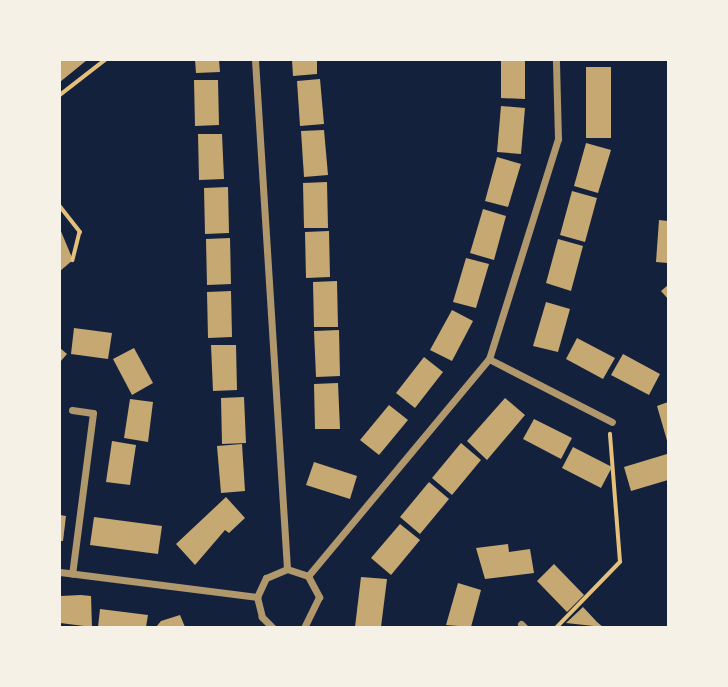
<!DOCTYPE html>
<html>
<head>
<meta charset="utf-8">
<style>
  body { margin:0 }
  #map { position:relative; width:728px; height:687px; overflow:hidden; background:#14213d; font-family:"Roboto Serif",serif }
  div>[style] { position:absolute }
  .building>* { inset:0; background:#c6a872 }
  .path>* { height:3.5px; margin:-1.75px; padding:0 1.75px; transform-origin:1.75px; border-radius:1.75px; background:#e5c07b }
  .minor>* { height:7px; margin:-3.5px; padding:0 3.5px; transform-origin:3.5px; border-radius:3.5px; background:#b1986c }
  span { translate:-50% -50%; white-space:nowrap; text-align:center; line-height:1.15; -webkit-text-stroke:7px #f6f1e7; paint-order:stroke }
  .frame { position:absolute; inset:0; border:61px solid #f6f1e7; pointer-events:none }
</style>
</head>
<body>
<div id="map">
  <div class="building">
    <i style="clip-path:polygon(60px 60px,87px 60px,60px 82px)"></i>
    <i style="clip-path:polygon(195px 60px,219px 60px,220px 72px,196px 73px)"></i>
    <i style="clip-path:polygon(292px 60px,317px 60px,317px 74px,293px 76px)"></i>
    <i style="clip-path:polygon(501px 60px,525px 60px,525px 99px,501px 98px)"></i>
    <i style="clip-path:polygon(586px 67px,611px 67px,611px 138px,586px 138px)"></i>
    <i style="clip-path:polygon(320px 79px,324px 124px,300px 126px,297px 81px)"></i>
    <i style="clip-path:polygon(194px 80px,218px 80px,219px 125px,195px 126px)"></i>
    <i style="clip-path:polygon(501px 106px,525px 108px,521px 154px,497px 152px)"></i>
    <i style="clip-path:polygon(324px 130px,328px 175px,304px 177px,301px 131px)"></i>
    <i style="clip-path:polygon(198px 134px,222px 134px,224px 179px,199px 180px)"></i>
    <i style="clip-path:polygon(586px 143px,611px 150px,598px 193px,574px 186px)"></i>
    <i style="clip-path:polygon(497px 157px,521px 164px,508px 207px,485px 201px)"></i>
    <i style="clip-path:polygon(327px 182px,328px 228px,304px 228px,303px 183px)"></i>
    <i style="clip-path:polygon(228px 187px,229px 233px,205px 234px,204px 188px)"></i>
    <i style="clip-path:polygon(572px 191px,597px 198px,585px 242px,560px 235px)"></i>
    <i style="clip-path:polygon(483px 209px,506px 216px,494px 260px,470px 253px)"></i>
    <i style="clip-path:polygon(659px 220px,668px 221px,668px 263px,656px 262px)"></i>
    <i style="clip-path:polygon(60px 229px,73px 260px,60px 271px)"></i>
    <i style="clip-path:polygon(329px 231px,330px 277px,306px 278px,305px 232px)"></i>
    <i style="clip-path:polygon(230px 238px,231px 284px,207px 285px,206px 239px)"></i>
    <i style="clip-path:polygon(558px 239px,583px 246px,571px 291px,546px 283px)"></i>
    <i style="clip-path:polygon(466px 258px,489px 264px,476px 308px,453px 302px)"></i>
    <i style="clip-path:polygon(337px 281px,338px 327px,314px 327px,313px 282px)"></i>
    <i style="clip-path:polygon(668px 285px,668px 299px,661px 291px)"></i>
    <i style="clip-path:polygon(231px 291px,232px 337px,208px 338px,207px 292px)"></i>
    <i style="clip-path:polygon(546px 302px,570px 309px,558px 352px,533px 346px)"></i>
    <i style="clip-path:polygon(452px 310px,473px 321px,452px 361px,430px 350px)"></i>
    <i style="clip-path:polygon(74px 328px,112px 333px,108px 359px,71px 354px)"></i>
    <i style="clip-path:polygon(339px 330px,340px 376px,316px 377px,314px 331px)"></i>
    <i style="clip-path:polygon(577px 338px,615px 358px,603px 379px,566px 359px)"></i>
    <i style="clip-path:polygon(211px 345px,236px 345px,237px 390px,213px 391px)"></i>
    <i style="clip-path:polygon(60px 348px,67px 354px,60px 362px)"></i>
    <i style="clip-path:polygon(134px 348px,153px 383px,132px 395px,113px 359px)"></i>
    <i style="clip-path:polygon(623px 354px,660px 374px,649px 395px,611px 375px)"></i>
    <i style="clip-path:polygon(424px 357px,443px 372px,415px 408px,396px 393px)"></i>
    <i style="clip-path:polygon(338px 383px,340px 429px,315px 429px,314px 384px)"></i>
    <i style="clip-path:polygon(244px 397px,246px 443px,222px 444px,221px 398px)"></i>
    <i style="clip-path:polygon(505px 398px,525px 415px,487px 460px,467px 441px)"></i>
    <i style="clip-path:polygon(130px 399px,153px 402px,148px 442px,124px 438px)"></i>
    <i style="clip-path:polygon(668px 402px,668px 444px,657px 406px)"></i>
    <i style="clip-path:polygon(389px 405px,408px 420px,379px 455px,360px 440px)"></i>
    <i style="clip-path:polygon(534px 419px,572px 438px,561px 459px,523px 439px)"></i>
    <i style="clip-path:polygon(112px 441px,136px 445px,130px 485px,106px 482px)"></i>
    <i style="clip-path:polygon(461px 443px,481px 460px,452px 495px,432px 478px)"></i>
    <i style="clip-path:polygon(242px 444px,245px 491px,221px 493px,217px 446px)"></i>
    <i style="clip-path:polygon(573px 447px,612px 467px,601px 488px,562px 468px)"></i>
    <i style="clip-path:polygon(667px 454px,668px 480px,631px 491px,624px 467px)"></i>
    <i style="clip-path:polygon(314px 462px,357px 476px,350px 499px,306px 485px)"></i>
    <i style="clip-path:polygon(429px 482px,449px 499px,420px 534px,400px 517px)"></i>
    <i style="clip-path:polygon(226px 497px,245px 518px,229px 533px,225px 530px,195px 565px,176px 544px)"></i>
    <i style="clip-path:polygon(60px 515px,66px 516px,63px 541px,60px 541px)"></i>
    <i style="clip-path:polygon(94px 517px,162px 526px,158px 554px,90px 545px)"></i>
    <i style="clip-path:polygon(400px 524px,420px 540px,391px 575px,371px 558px)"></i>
    <i style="clip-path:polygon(508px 544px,509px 552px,530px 549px,534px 573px,485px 579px,476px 548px)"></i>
    <i style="clip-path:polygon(554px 564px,584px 595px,567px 612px,537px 581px)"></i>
    <i style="clip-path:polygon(361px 577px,387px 579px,381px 627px,355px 627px)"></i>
    <i style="clip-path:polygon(458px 583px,481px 590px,471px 627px,446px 625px)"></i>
    <i style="clip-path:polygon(81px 595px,91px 596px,92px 627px,60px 623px,60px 596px)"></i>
    <i style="clip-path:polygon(583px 607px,597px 622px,603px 627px,566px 623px)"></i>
    <i style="clip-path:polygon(100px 609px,148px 615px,146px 627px,98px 627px)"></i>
    <i style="clip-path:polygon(180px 615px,185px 627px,156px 627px,161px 621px)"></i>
  </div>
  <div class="path">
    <i style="left:60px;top:95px;width:57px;rotate:-37.9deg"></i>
    <i style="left:60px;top:206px;width:33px;rotate:52deg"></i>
    <i style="left:80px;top:232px;width:29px;rotate:104deg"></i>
    <i style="left:556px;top:628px;width:92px;rotate:-45.9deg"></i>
    <i style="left:620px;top:562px;width:128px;rotate:-94.5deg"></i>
  </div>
  <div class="minor">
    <i style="left:255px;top:60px;width:510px;rotate:86.4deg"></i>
    <i style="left:489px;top:359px;width:138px;rotate:27.1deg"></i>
    <i style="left:72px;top:410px;width:21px;rotate:8deg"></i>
    <i style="left:93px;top:413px;width:162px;rotate:97.4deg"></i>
    <i style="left:60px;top:572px;width:199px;rotate:7.2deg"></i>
    <i style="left:308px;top:576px;width:283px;rotate:-50.2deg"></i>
    <i style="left:489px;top:359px;width:231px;rotate:-72.6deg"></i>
    <i style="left:558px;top:139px;width:79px;rotate:-91.5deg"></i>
    <i style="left:521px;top:624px;width:6px;rotate:45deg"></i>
    <i style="left:273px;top:628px;width:16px;rotate:-135deg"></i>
    <i style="left:262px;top:617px;width:21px;rotate:-104deg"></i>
    <i style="left:257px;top:597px;width:21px;rotate:-65deg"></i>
    <i style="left:266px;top:578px;width:23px;rotate:-23deg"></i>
    <i style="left:287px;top:569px;width:22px;rotate:18deg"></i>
    <i style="left:308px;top:576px;width:24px;rotate:62deg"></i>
    <i style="left:319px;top:597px;width:34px;rotate:116deg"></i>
  </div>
  <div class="frame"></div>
</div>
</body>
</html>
